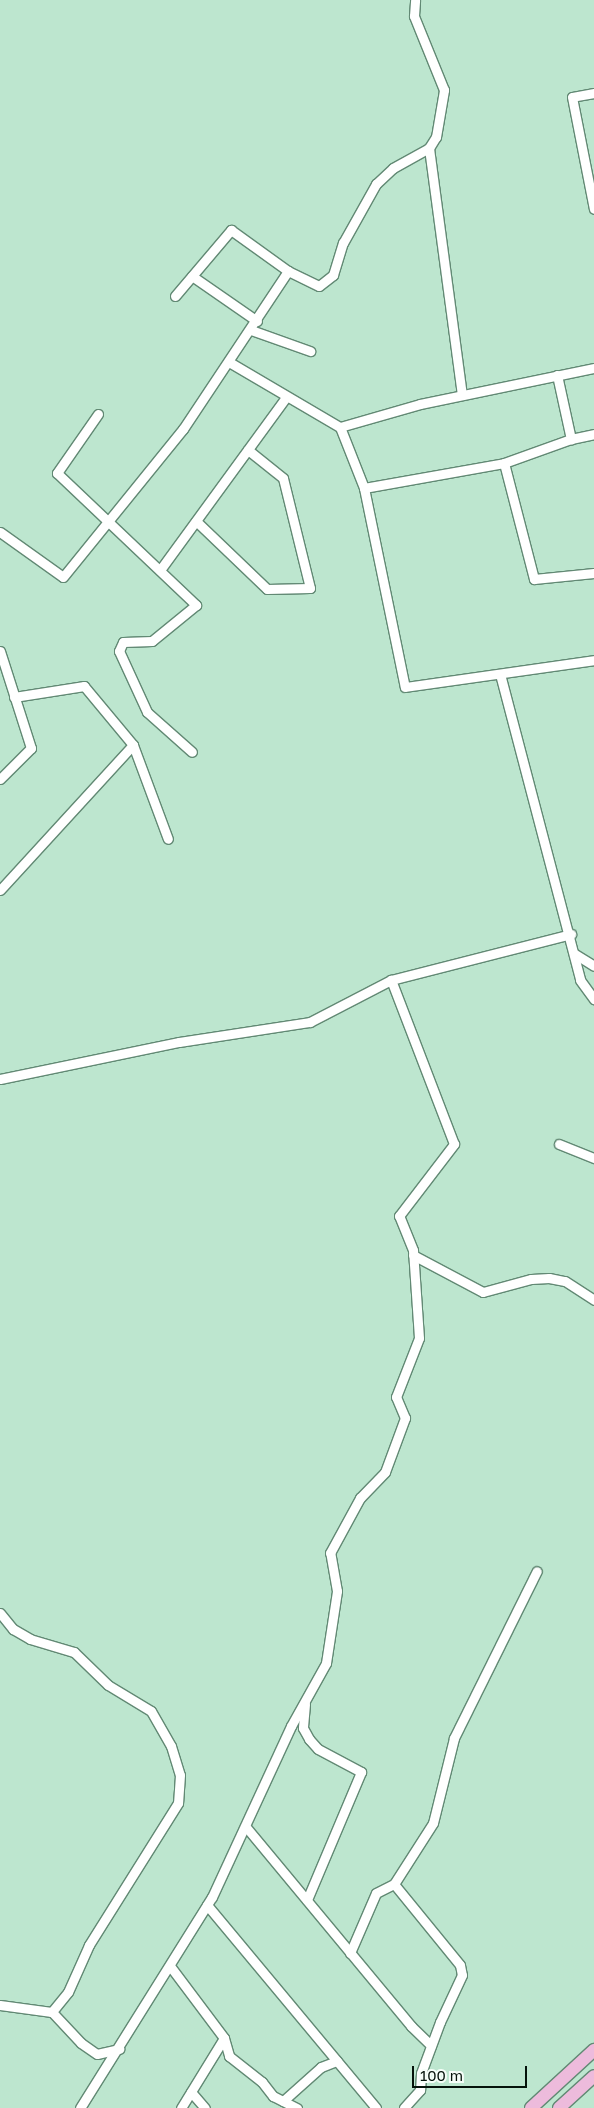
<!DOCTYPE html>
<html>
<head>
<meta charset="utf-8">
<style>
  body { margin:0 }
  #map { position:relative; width:594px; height:2108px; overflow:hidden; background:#bde6cf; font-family:"Golos Text",sans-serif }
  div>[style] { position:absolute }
  .roads { filter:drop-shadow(1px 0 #628974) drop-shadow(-1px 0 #628974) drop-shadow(0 1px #628974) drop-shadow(0 -1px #628974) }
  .minor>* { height:9px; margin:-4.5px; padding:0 4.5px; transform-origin:4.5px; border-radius:4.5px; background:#fff }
  .primary>* { height:12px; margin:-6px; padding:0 6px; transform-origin:6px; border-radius:6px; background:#edbbdc }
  span { translate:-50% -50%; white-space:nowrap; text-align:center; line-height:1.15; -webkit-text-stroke:5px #f6fef9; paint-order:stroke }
  .scale { position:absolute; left:412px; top:2066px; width:115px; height:22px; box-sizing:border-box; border:2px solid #05130b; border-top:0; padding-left:6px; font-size:15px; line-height:18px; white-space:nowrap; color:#05130b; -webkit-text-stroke:4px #f6fef9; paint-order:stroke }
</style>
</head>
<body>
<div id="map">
  <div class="roads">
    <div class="minor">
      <i style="left:594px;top:93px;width:22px;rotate:170deg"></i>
      <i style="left:572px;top:97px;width:114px;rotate:78.9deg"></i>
      <i style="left:429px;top:148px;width:249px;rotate:82.4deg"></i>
      <i style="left:192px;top:276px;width:79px;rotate:34.7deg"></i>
      <i style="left:175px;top:296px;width:87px;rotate:-49.7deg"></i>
      <i style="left:231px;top:230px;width:70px;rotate:35.7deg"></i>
      <i style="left:288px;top:271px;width:34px;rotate:26deg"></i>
      <i style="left:319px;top:286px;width:18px;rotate:-38deg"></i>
      <i style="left:333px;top:275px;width:34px;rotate:-73deg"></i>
      <i style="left:343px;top:243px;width:68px;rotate:-60.8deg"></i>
      <i style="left:376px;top:184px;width:23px;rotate:-43deg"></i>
      <i style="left:393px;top:168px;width:41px;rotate:-29.1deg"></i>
      <i style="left:429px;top:148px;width:13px;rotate:-58deg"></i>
      <i style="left:436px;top:137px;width:48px;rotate:-80.3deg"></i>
      <i style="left:444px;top:90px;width:80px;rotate:-112.1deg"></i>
      <i style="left:414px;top:16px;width:16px;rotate:-86deg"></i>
      <i style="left:251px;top:330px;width:63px;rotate:19.6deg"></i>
      <i style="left:229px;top:362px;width:129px;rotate:30.4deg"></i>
      <i style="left:340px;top:427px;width:66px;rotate:68.5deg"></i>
      <i style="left:364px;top:488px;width:203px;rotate:78.4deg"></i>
      <i style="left:405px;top:687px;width:191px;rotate:-8.1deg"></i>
      <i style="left:557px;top:375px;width:66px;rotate:77.7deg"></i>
      <i style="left:571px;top:439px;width:24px;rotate:-12deg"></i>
      <i style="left:98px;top:414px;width:72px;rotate:124.8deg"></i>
      <i style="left:57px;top:473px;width:192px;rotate:43.5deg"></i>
      <i style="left:196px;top:605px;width:57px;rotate:140.7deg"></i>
      <i style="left:152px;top:641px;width:29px;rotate:178deg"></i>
      <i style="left:123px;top:642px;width:10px;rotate:114deg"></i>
      <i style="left:119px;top:651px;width:67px;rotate:65.3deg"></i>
      <i style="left:147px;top:712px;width:60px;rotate:41.6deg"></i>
      <i style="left:340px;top:427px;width:83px;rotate:-16deg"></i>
      <i style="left:420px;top:404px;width:178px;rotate:-11.7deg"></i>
      <i style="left:504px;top:463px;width:120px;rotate:75.5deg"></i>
      <i style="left:534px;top:579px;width:60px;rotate:-5.7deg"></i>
      <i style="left:364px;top:488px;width:142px;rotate:-10.1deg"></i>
      <i style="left:504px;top:463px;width:71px;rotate:-19.7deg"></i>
      <i style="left:196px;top:521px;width:98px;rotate:43.8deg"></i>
      <i style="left:267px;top:589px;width:43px;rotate:-1.3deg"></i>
      <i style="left:310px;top:588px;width:113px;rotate:-103.8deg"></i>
      <i style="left:283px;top:478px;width:45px;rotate:-141.3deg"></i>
      <i style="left:0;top:532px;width:77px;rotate:35.5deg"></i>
      <i style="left:63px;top:577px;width:191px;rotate:-51deg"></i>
      <i style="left:183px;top:429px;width:190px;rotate:-56.4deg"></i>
      <i style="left:160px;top:570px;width:214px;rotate:-53.9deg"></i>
      <i style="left:0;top:651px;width:102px;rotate:72.3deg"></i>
      <i style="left:31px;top:748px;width:44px;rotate:135deg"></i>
      <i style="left:500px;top:674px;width:316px;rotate:75.3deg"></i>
      <i style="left:580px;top:980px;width:24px;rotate:54deg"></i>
      <i style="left:14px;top:697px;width:71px;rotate:-8.9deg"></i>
      <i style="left:84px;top:686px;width:77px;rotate:50.3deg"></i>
      <i style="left:133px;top:745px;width:100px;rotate:69.6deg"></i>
      <i style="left:0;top:890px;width:197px;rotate:-47.5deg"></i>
      <i style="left:575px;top:954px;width:22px;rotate:32deg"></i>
      <i style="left:0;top:1079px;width:183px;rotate:-11.7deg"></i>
      <i style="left:179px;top:1042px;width:133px;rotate:-8.7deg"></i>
      <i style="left:310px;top:1022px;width:91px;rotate:-27.4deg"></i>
      <i style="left:391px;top:980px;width:186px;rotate:-14.3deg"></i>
      <i style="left:559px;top:1144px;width:38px;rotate:22deg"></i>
      <i style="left:413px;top:1255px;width:79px;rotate:27.9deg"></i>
      <i style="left:483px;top:1292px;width:50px;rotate:-15.2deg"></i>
      <i style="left:531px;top:1279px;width:18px;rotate:-3deg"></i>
      <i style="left:549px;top:1278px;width:16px;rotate:11deg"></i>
      <i style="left:565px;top:1281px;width:35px;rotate:33deg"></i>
      <i style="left:0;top:1613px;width:21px;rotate:51deg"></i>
      <i style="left:13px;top:1629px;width:20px;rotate:30deg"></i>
      <i style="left:30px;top:1639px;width:46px;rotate:16.5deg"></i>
      <i style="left:74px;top:1652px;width:47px;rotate:44.1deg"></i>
      <i style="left:108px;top:1685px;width:50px;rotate:31.2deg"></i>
      <i style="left:151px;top:1711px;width:40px;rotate:60.3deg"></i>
      <i style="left:171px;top:1746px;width:30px;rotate:73deg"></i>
      <i style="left:180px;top:1775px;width:28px;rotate:94deg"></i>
      <i style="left:178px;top:1803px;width:168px;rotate:122.1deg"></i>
      <i style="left:89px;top:1945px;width:51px;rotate:114.1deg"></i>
      <i style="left:68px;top:1992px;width:26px;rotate:129deg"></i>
      <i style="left:305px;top:1704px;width:24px;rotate:95deg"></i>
      <i style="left:303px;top:1728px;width:13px;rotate:61deg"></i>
      <i style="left:309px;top:1739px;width:13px;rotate:48deg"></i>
      <i style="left:318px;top:1749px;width:49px;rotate:28.1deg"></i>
      <i style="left:361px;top:1772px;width:139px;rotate:112.9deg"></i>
      <i style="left:246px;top:1827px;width:259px;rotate:50.3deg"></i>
      <i style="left:411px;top:2026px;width:28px;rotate:44deg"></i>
      <i style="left:394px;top:1884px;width:104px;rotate:50.8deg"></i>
      <i style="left:460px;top:1965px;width:10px;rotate:79deg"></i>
      <i style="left:462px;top:1975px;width:52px;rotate:115.1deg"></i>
      <i style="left:440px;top:2022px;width:54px;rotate:110.4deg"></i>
      <i style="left:421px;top:2073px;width:17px;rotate:93deg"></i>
      <i style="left:420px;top:2090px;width:24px;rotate:132deg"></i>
      <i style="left:207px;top:1905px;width:264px;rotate:50.2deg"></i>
      <i style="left:350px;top:1953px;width:65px;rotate:-66.6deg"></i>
      <i style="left:376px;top:1893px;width:20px;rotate:-27deg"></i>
      <i style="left:394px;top:1884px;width:72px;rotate:-57.4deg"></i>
      <i style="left:433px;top:1823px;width:88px;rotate:-76.1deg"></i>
      <i style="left:454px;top:1738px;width:186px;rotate:-63.6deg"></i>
      <i style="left:170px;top:1966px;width:90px;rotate:53.1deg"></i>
      <i style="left:0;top:2005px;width:52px;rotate:7.7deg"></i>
      <i style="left:52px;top:2012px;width:42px;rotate:46.9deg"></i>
      <i style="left:81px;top:2043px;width:19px;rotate:35deg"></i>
      <i style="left:97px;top:2054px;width:23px;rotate:-13deg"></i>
      <i style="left:191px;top:2092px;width:21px;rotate:49deg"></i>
      <i style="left:283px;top:2101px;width:51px;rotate:-41.8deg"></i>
      <i style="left:321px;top:2067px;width:17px;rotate:-21deg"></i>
      <i style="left:80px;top:2108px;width:249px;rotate:-58deg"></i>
      <i style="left:212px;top:1897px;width:188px;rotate:-65.2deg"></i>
      <i style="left:291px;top:1726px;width:72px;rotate:-60.9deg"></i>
      <i style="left:326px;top:1663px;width:73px;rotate:-81.3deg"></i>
      <i style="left:337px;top:1591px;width:39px;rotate:-100deg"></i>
      <i style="left:330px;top:1553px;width:63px;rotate:-61.4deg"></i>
      <i style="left:360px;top:1498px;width:36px;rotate:-46deg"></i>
      <i style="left:385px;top:1472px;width:58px;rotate:-69.7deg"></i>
      <i style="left:405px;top:1418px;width:23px;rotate:-113deg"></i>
      <i style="left:396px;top:1397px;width:63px;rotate:-68.7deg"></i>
      <i style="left:419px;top:1338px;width:88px;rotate:-93.9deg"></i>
      <i style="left:413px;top:1250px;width:37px;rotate:-112deg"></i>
      <i style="left:399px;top:1216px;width:91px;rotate:-52.6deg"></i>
      <i style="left:454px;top:1144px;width:176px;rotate:-111deg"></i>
      <i style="left:181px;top:2108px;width:82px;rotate:-58.4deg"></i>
      <i style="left:224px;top:2038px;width:19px;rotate:74deg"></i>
      <i style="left:229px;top:2056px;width:42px;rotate:38.2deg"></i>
      <i style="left:262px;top:2082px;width:18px;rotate:52deg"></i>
      <i style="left:273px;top:2096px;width:27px;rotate:27deg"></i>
    </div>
    <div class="primary">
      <i style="left:531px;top:2108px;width:86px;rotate:-42.6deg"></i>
      <i style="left:559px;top:2108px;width:47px;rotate:-42.4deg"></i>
    </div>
  </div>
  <div class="scale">100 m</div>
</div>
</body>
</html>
